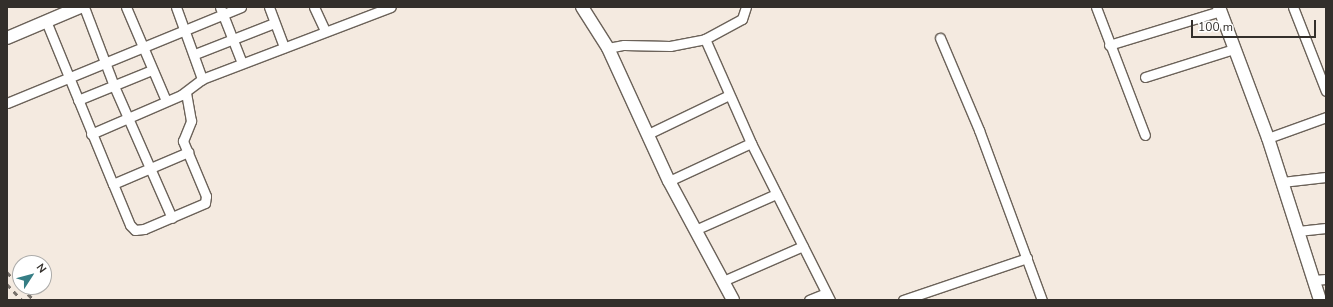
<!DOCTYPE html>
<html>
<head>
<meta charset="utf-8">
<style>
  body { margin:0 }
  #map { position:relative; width:1333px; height:307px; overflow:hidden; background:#f4eae0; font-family:"Nunito Sans",sans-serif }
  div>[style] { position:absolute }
  .roads { filter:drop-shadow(1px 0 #6b6259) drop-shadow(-1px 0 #6b6259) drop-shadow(0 1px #6b6259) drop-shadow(0 -1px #6b6259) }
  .minor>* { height:9px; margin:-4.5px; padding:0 4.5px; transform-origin:4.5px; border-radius:4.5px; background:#fff }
  .tertiary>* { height:12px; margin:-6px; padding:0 6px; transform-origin:6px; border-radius:6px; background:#fff }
  .rail>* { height:2.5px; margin-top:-1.25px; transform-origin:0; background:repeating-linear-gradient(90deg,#77716b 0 5px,transparent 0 10px) }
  span { translate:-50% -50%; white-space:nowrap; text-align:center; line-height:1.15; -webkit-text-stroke:4px #fff; paint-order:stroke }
  .frame { position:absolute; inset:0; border:8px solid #332f2b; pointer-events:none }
  .north { position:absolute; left:12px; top:255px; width:40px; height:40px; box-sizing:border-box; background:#fff; border:1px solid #adacaa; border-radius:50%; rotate:54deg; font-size:11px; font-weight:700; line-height:16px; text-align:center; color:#332f2b }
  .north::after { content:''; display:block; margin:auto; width:14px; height:18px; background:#367e85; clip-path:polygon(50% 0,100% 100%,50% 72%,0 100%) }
  .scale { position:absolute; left:1191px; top:20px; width:125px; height:18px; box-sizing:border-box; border:2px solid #332f2b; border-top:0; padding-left:5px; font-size:12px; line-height:14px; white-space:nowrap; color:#332f2b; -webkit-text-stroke:3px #fff; paint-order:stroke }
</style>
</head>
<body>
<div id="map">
  <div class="roads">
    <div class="minor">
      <i style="left:84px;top:7px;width:85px;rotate:69.2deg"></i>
      <i style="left:114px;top:86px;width:144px;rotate:66.3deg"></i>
      <i style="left:126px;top:7px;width:102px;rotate:66.9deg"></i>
      <i style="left:176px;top:7px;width:77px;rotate:70.1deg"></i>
      <i style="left:220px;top:7px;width:60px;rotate:68.6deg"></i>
      <i style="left:269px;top:7px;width:43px;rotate:69.4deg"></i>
      <i style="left:314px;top:7px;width:26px;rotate:65deg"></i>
      <i style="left:1096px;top:7px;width:137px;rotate:69.1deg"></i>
      <i style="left:1293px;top:7px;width:90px;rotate:68.6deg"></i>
      <i style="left:46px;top:21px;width:176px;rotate:67.7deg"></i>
      <i style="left:113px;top:184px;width:44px;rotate:67.5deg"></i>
      <i style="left:130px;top:225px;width:7px;rotate:45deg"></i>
      <i style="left:135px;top:230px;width:9px;rotate:-6deg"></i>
      <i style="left:144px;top:229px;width:66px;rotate:-23.1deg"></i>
      <i style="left:205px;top:203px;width:7px;rotate:-82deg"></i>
      <i style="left:206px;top:196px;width:60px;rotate:-112.7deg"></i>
      <i style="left:183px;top:141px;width:22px;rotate:-68deg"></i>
      <i style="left:191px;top:121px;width:29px;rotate:-100deg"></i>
      <i style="left:940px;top:38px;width:100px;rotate:67deg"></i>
      <i style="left:979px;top:130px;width:181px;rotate:69.7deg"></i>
      <i style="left:705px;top:39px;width:114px;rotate:66.1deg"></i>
      <i style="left:751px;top:143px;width:176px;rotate:63.3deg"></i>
      <i style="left:1109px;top:45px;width:116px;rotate:-17deg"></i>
      <i style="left:608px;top:48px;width:16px;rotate:-11deg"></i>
      <i style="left:624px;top:45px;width:46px;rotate:1.2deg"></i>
      <i style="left:670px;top:46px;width:36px;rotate:-11deg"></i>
      <i style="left:705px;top:39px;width:42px;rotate:-28.4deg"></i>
      <i style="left:742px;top:19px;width:13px;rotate:-72deg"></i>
      <i style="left:195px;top:54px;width:85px;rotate:-21.4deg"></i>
      <i style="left:1145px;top:77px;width:93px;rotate:-17.5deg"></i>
      <i style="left:78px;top:100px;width:80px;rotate:-22.1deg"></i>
      <i style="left:7px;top:103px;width:253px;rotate:-22.3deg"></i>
      <i style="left:91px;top:134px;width:98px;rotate:-23.4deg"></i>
      <i style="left:181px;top:95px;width:26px;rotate:-37deg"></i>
      <i style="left:202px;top:79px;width:202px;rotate:-20.9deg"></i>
      <i style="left:648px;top:134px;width:90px;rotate:-25.7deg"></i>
      <i style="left:1268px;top:138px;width:62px;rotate:-19.9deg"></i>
      <i style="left:669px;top:181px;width:90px;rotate:-24.9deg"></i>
      <i style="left:1282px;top:182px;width:44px;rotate:-6.5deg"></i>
      <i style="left:113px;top:184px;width:82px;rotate:-23.1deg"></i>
      <i style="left:695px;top:230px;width:89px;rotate:-24deg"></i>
      <i style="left:1298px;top:231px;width:28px;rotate:-6deg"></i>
      <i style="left:1314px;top:280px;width:12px;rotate:-5deg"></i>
      <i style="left:723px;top:281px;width:87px;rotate:-23.6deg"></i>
      <i style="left:809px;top:300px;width:18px;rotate:-22deg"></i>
      <i style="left:903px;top:300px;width:131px;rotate:-18.7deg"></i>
    </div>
    <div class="tertiary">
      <i style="left:582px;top:7px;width:49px;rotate:57.6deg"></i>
      <i style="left:608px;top:48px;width:146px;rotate:65.4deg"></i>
      <i style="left:669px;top:181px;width:135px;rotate:61.7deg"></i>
      <i style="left:1219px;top:7px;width:140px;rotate:69.5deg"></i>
      <i style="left:1268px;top:138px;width:170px;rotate:72.2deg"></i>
      <i style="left:7px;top:38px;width:79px;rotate:-23deg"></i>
    </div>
  </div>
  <div class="rail">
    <i style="left:7px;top:272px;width:19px;rotate:47deg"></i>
    <i style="left:7px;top:284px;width:22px;rotate:47deg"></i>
    <i style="left:21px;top:287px;width:18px;rotate:45deg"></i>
  </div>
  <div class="frame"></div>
  <div class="north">N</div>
  <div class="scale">100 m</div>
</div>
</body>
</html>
